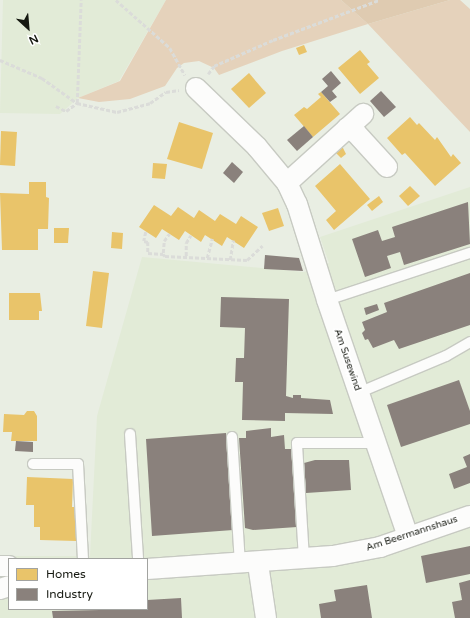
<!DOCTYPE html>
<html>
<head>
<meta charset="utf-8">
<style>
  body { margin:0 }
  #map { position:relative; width:470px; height:618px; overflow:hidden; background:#e9eee3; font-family:"Varela Round",sans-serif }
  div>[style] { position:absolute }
  .built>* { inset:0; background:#e2ebd7 }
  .green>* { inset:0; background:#e5d2bb }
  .forest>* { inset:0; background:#dfcbb1 }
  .homes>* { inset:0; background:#e9c46a }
  .industry>* { inset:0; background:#8a817c }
  .path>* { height:2.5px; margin-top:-1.25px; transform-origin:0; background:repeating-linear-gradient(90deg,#dbdcd9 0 4px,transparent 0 6px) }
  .roads { filter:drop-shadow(1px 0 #c7cac2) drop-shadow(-1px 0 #c7cac2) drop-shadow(0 1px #c7cac2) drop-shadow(0 -1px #c7cac2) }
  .service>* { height:10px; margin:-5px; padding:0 5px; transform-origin:5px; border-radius:5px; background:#fcfcfb }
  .minor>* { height:20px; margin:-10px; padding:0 10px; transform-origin:10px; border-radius:10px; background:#fcfcfb }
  span { translate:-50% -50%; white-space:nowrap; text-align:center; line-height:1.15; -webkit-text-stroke:4px #fff; paint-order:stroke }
  .street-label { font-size:10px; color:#161911 }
  .legend { position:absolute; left:8px; top:558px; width:140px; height:52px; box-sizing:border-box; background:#fff; border:1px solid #a2a3a0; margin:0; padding:5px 7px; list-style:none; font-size:12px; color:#161911 }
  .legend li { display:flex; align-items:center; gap:8px; height:20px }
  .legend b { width:20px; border:1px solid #a2a3a0 }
  .north { position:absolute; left:8px; top:8px; width:40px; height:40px; -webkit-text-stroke:3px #fff; paint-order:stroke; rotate:154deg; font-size:11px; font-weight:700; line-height:16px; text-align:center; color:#161911 }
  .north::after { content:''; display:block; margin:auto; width:14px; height:18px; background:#161911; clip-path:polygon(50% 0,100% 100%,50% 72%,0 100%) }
</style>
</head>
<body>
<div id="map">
  <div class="built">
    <i style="clip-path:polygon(3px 0,166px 0,119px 81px,78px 98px,60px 114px,0 113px)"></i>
    <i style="clip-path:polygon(evenodd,470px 187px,470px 618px,0 618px,0 556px,90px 556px,97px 416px,142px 257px,304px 272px,329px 263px,320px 237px,470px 187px,9px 559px,147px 559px,147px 609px,9px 609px,9px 559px)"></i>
  </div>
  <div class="green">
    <i style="clip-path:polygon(166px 0,341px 0,368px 24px,450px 0,460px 0,470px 9px,470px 132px,368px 24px,282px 51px,219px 75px,214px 68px,199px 61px,184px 63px,177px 68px,165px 86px,130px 99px,99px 102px,78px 98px,120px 81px)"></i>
  </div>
  <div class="forest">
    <i style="clip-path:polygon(341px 0,450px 0,368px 24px)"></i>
  </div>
  <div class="homes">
    <i style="clip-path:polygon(304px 45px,307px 52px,299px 55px,296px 48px)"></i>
    <i style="clip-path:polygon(360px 50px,370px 62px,367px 64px,379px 78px,360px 94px,338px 68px)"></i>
    <i style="clip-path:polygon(249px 73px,266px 93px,249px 108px,231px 89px)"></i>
    <i style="clip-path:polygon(321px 92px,340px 114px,313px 137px,294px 115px,304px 107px,307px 109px,321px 97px,318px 94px)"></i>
    <i style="clip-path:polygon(410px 117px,417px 125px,419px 123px,435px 140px,437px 137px,451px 157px,453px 154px,461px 163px,435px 186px,405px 153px,402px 155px,387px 138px)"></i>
    <i style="clip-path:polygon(179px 122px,213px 133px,202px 169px,167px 159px)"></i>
    <i style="clip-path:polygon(1px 131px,17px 132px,15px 166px,0 165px)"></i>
    <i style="clip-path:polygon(342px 146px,346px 154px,341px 158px,335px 152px)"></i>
    <i style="clip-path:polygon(153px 163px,167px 164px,165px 179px,152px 178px)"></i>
    <i style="clip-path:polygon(340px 164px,370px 199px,334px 230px,326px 220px,336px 211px,315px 186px)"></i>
    <i style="clip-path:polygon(29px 182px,46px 182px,46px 197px,49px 198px,48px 229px,38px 229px,38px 250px,2px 250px,0 193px,29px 194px)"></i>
    <i style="clip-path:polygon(410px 186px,420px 196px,408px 206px,399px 196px)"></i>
    <i style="clip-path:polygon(379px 196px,383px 202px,372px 211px,367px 205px)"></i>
    <i style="clip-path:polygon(154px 205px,171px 216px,178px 207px,194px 218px,199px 210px,215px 221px,220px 214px,236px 224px,241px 216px,258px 227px,244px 248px,227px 237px,222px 246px,205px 235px,201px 242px,185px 231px,179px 240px,162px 229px,156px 238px,139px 227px)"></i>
    <i style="clip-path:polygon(278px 208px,284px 226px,269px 231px,262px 213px)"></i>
    <i style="clip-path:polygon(54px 228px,69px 228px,68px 243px,54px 243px)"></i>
    <i style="clip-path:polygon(112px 232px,123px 233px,122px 249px,111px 248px)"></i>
    <i style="clip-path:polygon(93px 271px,109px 273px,102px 328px,86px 326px)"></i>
    <i style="clip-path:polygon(9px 293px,40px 293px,42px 311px,39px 311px,39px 320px,9px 320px)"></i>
    <i style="clip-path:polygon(27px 411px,34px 411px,37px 416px,37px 441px,11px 441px,12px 432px,3px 432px,4px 414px,24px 415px)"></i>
    <i style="clip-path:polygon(27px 477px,73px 479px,72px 507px,77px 507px,76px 541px,40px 540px,40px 527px,34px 527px,34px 505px,26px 505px)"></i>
  </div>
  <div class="industry">
    <i style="clip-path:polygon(331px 71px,341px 83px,332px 91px,337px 97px,330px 102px,321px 92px,328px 86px,322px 79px)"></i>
    <i style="clip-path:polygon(381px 91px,396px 107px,384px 117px,370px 101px)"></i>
    <i style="clip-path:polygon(304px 126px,313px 137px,297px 151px,287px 140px)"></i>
    <i style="clip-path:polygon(232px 162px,243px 172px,234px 183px,223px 173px)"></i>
    <i style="clip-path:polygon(468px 202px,470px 244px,404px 265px,400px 252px,387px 256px,391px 268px,365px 277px,352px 239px,378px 230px,382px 241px,395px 237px,392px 227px)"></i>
    <i style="clip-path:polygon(265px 255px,299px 258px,303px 271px,264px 269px)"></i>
    <i style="clip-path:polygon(470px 273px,470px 325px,399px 349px,394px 340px,373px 348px,368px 339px,365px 340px,362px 333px,365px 330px,362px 322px,387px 312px,384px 303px)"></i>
    <i style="clip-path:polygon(221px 297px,289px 299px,286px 396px,293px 398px,293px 395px,301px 395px,301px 398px,330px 400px,333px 414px,285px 413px,285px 421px,242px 420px,243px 382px,235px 382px,236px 358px,244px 358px,245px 328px,220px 327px)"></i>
    <i style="clip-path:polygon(377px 304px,379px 310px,366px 315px,364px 308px)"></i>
    <i style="clip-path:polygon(459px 380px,470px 411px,470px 424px,401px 447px,387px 405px)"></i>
    <i style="clip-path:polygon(271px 428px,271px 437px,284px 435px,285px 449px,291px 449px,297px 527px,253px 530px,245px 528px,239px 438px,246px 438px,246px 431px)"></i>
    <i style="clip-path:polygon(226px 433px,233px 530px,152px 536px,146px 439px)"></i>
    <i style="clip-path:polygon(16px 441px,33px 442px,33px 452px,15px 451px)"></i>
    <i style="clip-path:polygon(470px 454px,470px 483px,454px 489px,449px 474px,467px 467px,463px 457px)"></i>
    <i style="clip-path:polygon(315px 460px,349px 460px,351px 490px,306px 493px,304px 463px)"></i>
    <i style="clip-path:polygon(470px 546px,470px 574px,426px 583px,421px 556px)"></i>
    <i style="clip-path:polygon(470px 580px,470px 618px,455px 618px,452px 602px,462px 600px,459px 583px)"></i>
    <i style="clip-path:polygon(367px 585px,372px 618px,321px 618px,319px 604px,336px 601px,334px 590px)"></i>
    <i style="clip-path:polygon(181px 598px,182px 618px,53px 618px,52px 611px,147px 609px,147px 600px)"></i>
  </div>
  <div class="path">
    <i style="left:116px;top:0;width:72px;rotate:41.6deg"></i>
    <i style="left:170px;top:48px;width:31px;rotate:61deg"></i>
    <i style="left:0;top:60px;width:46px;rotate:23.2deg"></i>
    <i style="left:42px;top:78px;width:43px;rotate:35.5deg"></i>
    <i style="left:77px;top:103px;width:41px;rotate:12.7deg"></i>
    <i style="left:117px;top:112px;width:34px;rotate:-15deg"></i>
    <i style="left:150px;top:103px;width:19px;rotate:-35deg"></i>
    <i style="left:166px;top:92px;width:13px;rotate:-9deg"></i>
    <i style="left:208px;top:74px;width:10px;rotate:-53deg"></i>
    <i style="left:214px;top:66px;width:64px;rotate:-23.8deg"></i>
    <i style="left:273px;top:40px;width:113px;rotate:-20.7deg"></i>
    <i style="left:56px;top:106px;width:11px;rotate:27deg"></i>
    <i style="left:66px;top:111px;width:14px;rotate:-36deg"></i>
    <i style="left:77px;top:103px;width:103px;rotate:-87.8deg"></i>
    <i style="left:146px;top:232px;width:9px;rotate:103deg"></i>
    <i style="left:144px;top:241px;width:4px;rotate:14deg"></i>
    <i style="left:148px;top:242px;width:11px;rotate:90deg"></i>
    <i style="left:148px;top:253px;width:15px;rotate:4deg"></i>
    <i style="left:163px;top:254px;width:3px;rotate:45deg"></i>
    <i style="left:165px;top:256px;width:82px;rotate:2.8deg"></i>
    <i style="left:247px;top:260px;width:21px;rotate:-43deg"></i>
    <i style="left:163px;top:253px;width:12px;rotate:-85deg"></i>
    <i style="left:164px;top:241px;width:9px;rotate:-54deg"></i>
    <i style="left:186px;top:256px;width:13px;rotate:-90deg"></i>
    <i style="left:186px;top:243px;width:9px;rotate:-58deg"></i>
    <i style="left:207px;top:258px;width:20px;rotate:-75deg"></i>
    <i style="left:230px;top:260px;width:20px;rotate:-81deg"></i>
  </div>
  <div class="roads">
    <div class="service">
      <i style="left:327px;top:300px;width:151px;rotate:-18.2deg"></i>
      <i style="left:358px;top:393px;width:95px;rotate:-22.8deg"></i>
      <i style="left:446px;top:356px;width:28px;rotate:-30deg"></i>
      <i style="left:130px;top:434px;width:125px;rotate:86.3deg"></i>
      <i style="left:232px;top:437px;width:127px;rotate:86.4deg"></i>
      <i style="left:33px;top:464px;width:45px"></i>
      <i style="left:78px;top:464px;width:95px;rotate:87deg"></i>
      <i style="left:304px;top:559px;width:116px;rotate:-93.5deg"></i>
      <i style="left:297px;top:443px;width:78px"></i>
    </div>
    <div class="minor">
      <i style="left:196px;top:88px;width:85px;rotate:44deg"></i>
      <i style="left:257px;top:147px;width:47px;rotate:50.2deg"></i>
      <i style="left:287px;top:183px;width:23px;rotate:65deg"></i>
      <i style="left:297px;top:204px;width:101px;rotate:72.6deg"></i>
      <i style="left:327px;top:300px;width:250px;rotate:71.1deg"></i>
      <i style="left:347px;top:128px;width:10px;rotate:29deg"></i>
      <i style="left:356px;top:133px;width:46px;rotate:47.6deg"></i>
      <i style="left:287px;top:183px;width:103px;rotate:-42.2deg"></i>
      <i style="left:258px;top:564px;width:55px;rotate:81.6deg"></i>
      <i style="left:0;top:566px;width:9px"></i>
      <i style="left:147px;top:569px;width:186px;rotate:-4deg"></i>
      <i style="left:333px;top:556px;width:48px;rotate:-10.8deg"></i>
      <i style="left:380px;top:547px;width:95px;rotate:-19deg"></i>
      <i style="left:0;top:589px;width:9px;rotate:-18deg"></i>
    </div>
  </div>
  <div class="street-label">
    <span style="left:347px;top:360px;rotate:71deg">Am Susewind</span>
    <span style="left:412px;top:534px;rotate:-18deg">Am Beermannshaus</span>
  </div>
  <ul class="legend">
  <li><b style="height:11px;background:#e9c46a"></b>Homes</li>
  <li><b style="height:11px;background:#8a817c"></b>Industry</li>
  </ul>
  <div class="north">N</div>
</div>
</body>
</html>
